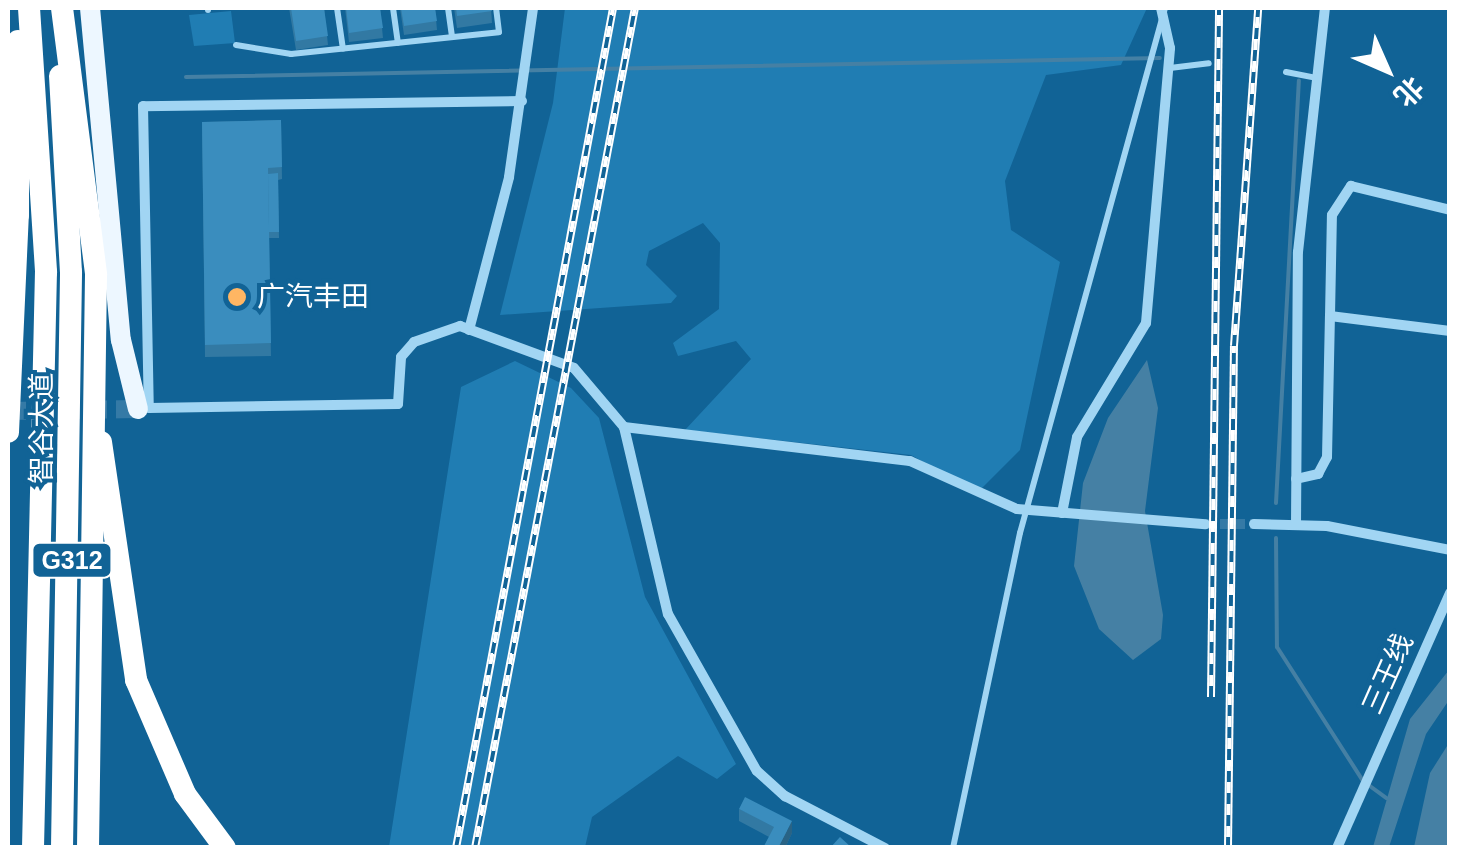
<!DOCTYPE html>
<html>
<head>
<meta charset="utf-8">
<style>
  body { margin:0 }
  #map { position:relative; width:1457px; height:855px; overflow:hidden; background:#116396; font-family:Helvetica,"Noto Sans SC",sans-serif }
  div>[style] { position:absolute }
  .green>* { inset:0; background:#207db3 }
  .water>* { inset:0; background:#4580a4 }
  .stream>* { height:4px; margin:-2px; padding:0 2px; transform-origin:2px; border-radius:2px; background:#4580a4 }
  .street-tunnel>* { height:10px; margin-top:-5px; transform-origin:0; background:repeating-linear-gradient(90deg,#357aa6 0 10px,transparent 0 15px) }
  .secondary-tunnel>* { height:18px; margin-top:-9px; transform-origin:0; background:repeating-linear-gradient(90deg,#357aa6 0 18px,transparent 0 27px) }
  .lane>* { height:6px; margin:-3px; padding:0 3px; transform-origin:3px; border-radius:3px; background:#a1d5f3 }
  .street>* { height:10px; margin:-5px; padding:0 5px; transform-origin:5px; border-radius:5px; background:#a1d5f3 }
  .primary>* { height:20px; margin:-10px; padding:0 10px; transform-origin:10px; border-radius:10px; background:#edf7ff }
  .highway>* { height:22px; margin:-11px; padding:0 11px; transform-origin:11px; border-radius:11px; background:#fff }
  .rail>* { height:8px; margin-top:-4px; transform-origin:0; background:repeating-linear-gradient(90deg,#116396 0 11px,#fff 0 22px); box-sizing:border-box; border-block:2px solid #fff }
  .lane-bridge>* { height:6px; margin:-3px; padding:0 3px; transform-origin:3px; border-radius:3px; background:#a1d5f3 }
  .highway-bridge>* { height:22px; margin:-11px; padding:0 11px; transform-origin:11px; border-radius:11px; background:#fff }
  .wall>* { inset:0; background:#3279a3 }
  .shaded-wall>* { inset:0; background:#296385 }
  .building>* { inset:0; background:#3a8dbe }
  .dots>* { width:28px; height:28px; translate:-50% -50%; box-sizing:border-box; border:5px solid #116396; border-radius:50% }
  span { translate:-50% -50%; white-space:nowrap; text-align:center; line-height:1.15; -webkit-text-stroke:8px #116396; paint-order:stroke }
  .shield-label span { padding:2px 8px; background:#116396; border:2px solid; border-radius:8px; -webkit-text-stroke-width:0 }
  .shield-label { font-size:25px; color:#fff; font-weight:700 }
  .poi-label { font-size:28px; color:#fff }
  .left { translate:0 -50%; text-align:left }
  .street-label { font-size:28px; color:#fff }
  .frame { position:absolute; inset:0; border:10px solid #fff; pointer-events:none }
  .north { position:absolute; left:1337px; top:20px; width:100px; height:100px; -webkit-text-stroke:8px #116396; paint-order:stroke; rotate:135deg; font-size:28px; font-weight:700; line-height:40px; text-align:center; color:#fff }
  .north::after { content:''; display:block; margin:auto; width:35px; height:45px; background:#fff; clip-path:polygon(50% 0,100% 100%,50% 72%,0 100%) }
</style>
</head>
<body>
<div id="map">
  <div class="green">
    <i style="clip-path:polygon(565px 8px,1147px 8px,1121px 65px,1046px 75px,1005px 181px,1011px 230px,1060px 262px,1020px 450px,978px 492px,911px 455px,685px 430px,751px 359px,736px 341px,678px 356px,673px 343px,719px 309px,720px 243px,703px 223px,649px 251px,646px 265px,677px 296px,671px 303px,500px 315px,553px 103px)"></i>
    <i style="clip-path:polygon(231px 11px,235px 43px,194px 46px,189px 15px)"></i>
    <i style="clip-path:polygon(515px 361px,571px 388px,599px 418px,645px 597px,736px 764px,717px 779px,678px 756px,592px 817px,585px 847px,389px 847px,461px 387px)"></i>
  </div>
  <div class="water">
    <i style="clip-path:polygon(1147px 360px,1158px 408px,1145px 511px,1163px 615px,1161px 639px,1133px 660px,1099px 629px,1074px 566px,1083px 483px,1108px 418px)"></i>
    <i style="clip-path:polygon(1449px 670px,1449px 700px,1426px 734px,1389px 847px,1373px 847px,1410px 719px)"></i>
    <i style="clip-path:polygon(1449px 743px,1449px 847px,1414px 847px,1430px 773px)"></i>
  </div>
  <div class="stream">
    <i style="left:186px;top:77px;width:974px;rotate:-1.12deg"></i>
    <i style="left:1276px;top:503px;width:423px;rotate:-86.9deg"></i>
    <i style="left:1276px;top:538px;width:109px;rotate:89.5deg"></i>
    <i style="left:1277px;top:647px;width:159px;rotate:57.3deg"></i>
    <i style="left:1363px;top:781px;width:29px;rotate:36deg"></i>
  </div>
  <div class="street-tunnel">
    <i style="left:1205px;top:524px;width:49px"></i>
  </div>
  <div class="secondary-tunnel">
    <i style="left:8px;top:411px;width:130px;rotate:-0.9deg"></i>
  </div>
  <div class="lane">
    <i style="left:208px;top:8px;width:2px;rotate:90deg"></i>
    <i style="left:337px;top:8px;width:41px;rotate:81.7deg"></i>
    <i style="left:393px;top:8px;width:35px;rotate:82deg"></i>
    <i style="left:448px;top:8px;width:29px;rotate:82deg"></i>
    <i style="left:236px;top:45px;width:56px;rotate:9.3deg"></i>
    <i style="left:291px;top:54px;width:209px;rotate:-6deg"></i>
    <i style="left:499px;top:32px;width:24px;rotate:-97deg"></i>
    <i style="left:1170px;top:68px;width:39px;rotate:-7deg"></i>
    <i style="left:1286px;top:72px;width:32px;rotate:11deg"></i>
    <i style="left:953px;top:848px;width:322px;rotate:-78deg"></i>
  </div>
  <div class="street">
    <i style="left:522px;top:101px;width:379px;rotate:179.2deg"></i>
    <i style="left:143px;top:106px;width:302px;rotate:88.9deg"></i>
    <i style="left:149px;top:408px;width:249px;rotate:-0.9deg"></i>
    <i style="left:398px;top:404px;width:47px;rotate:-86.3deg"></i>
    <i style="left:401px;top:357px;width:20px;rotate:-49deg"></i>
    <i style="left:414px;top:342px;width:49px;rotate:-19.2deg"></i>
    <i style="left:460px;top:326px;width:121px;rotate:20.2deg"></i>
    <i style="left:574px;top:368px;width:77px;rotate:49.7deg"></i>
    <i style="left:624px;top:427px;width:192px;rotate:76.8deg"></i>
    <i style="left:668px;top:614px;width:180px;rotate:60.5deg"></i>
    <i style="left:757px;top:771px;width:38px;rotate:42deg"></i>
    <i style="left:785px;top:796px;width:113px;rotate:27.5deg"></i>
    <i style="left:1330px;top:316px;width:101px;rotate:-88.9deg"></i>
    <i style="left:1332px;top:215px;width:35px;rotate:-57deg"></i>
    <i style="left:1351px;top:186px;width:102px;rotate:13.6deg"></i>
    <i style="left:469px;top:330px;width:158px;rotate:-75.3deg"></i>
    <i style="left:509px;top:177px;width:171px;rotate:-81.9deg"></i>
    <i style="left:624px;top:427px;width:288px;rotate:6.8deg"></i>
    <i style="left:910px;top:461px;width:117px;rotate:24.2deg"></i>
    <i style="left:1017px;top:509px;width:189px;rotate:4.6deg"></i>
    <i style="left:1296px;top:479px;width:23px;rotate:-13deg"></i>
    <i style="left:1318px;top:474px;width:19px;rotate:-62deg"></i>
    <i style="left:1327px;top:457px;width:141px;rotate:-88.8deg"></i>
    <i style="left:1330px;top:316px;width:121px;rotate:7.1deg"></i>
    <i style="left:1062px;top:513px;width:77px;rotate:-78.8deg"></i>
    <i style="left:1077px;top:437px;width:133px;rotate:-58.8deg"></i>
    <i style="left:1146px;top:323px;width:276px;rotate:-85deg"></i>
    <i style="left:1170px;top:48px;width:41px;rotate:-102.7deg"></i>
    <i style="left:1254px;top:524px;width:73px;rotate:1.6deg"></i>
    <i style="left:1327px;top:526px;width:125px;rotate:11deg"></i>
    <i style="left:1296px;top:525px;width:273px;rotate:-89.6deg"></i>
    <i style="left:1298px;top:252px;width:245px;rotate:-83.7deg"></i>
    <i style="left:1337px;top:848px;width:279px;rotate:-66.1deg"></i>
  </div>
  <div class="primary">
    <i style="left:90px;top:8px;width:333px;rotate:84.7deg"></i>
    <i style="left:121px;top:340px;width:71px;rotate:76.2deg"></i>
  </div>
  <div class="highway">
    <i style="left:29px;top:8px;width:265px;rotate:86.3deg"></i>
    <i style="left:62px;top:8px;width:269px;rotate:82.7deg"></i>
    <i style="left:60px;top:76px;width:196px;rotate:86.8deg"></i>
    <i style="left:18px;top:215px;width:174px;rotate:-90deg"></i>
    <i style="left:101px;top:442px;width:241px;rotate:81.6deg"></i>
    <i style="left:136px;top:680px;width:124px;rotate:66.7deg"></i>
    <i style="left:185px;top:794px;width:67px;rotate:53.5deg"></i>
  </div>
  <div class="rail">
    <i style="left:1211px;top:697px;width:689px;rotate:-89.33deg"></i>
    <i style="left:456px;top:848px;width:855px;rotate:-79.41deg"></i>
    <i style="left:475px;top:848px;width:855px;rotate:-79.22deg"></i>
    <i style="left:1228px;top:848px;width:502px;rotate:-89.32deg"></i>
    <i style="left:1234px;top:346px;width:339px;rotate:-85.9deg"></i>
  </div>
  <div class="lane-bridge">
    <i style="left:1020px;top:533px;width:545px;rotate:-74.56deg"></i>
  </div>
  <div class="highway-bridge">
    <i style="left:8px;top:432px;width:217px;rotate:-87.4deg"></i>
    <i style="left:33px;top:848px;width:576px;rotate:-88.71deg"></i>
    <i style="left:62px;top:848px;width:576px;rotate:-89.1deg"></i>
    <i style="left:88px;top:848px;width:573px;rotate:-89.2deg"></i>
  </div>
  <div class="wall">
    <i style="clip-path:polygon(289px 8px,324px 8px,328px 45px,296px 50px)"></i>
    <i style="clip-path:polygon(345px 8px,380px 8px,383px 38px,349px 42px)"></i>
    <i style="clip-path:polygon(400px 8px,435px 8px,437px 30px,404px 35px)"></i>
    <i style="clip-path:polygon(454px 8px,491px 8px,492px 23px,457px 28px)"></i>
    <i style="clip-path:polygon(281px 120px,282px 179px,278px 180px,279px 238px,269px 238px,271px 356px,205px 357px,202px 122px)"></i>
    <i style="clip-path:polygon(739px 809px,792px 833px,785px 848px,763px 848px,769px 837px,739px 821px)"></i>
  </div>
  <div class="shaded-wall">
    <i style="clip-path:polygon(792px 821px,792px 833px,785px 848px,778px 848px)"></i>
  </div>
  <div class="building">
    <i style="clip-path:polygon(291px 8px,324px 8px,328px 36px,296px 41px)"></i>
    <i style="clip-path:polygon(346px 8px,380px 8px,383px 28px,349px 33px)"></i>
    <i style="clip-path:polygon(401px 8px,435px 8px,437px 21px,404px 26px)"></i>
    <i style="clip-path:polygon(456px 8px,491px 8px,492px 11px,457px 16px)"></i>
    <i style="clip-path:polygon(281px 120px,282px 167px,268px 168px,271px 343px,205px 345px,202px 122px)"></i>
    <i style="clip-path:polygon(278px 173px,279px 232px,269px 232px,268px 174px)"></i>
    <i style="clip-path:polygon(745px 797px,792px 821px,778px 848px,763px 848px,774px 827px,739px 809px)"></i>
    <i style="clip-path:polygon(840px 837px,852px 848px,830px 848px)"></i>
  </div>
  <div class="dots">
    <i style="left:237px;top:297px;background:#ffb663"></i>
  </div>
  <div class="shield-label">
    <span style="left:72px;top:560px">G312</span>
  </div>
  <div class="poi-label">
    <span class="left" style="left:257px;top:297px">广汽丰田</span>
  </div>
  <div class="street-label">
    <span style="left:42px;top:428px;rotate:-90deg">智谷大道</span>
    <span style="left:1388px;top:674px;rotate:-66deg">三王线</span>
  </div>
  <div class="frame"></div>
  <div class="north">北</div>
</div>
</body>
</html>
